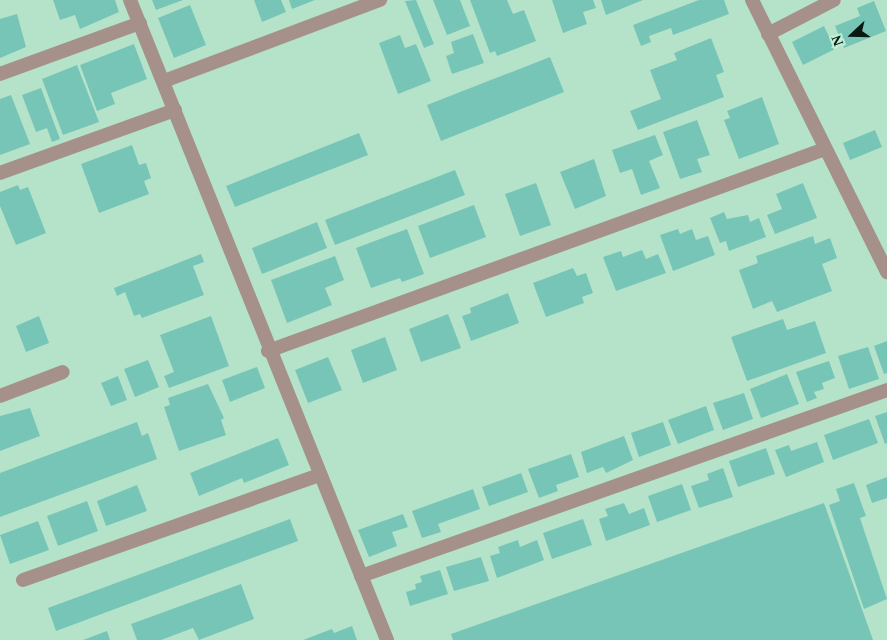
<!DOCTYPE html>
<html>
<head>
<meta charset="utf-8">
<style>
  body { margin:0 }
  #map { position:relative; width:887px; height:640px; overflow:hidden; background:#b5e3ca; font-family:Georgia,serif }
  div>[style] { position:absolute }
  .building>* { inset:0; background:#77c5b7 }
  .minor>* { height:14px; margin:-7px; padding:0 7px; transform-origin:7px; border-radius:7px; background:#a5918a }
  span { translate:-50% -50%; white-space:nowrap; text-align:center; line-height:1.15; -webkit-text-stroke:4.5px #c2f0d7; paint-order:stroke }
  .north { position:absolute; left:827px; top:10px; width:50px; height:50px; -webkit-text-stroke:4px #c2f0d7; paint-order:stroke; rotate:249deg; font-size:14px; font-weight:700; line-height:20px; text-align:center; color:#071910 }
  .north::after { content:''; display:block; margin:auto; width:18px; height:22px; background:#071910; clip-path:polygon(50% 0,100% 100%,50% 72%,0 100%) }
</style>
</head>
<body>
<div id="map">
  <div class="building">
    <i style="clip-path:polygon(53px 0,115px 0,119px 12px,80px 29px,75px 15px,60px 20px)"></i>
    <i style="clip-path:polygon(152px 0,183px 0,156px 10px)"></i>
    <i style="clip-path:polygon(254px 0,281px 0,286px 12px,262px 22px)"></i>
    <i style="clip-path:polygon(289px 0,315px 0,292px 9px)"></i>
    <i style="clip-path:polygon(416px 0,434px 44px,424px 48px,405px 1px)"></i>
    <i style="clip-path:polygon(433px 0,460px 0,470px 26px,447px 35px)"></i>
    <i style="clip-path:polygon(470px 0,507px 0,513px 14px,524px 10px,536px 41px,497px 56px,495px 51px,490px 53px)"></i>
    <i style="clip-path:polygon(552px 0,593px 0,596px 8px,583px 12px,587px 24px,563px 33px)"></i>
    <i style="clip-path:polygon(601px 0,643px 0,606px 15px)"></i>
    <i style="clip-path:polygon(699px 0,724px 0,729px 14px,673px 35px,671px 28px,649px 36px,651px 42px,641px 46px,633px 25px)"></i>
    <i style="clip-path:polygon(874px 1px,886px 31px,844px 48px,835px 26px,860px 16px,857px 8px)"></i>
    <i style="clip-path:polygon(190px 5px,206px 45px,174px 58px,158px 18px)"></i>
    <i style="clip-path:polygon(17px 14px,26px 47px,0 58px,0 19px)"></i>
    <i style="clip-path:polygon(824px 26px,835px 49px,803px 65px,792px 42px)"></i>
    <i style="clip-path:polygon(473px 34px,484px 63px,452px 74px,446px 56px,454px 53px,451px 42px)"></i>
    <i style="clip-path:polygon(400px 35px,405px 48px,416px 44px,431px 81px,398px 94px,379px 43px)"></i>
    <i style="clip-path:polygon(711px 38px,724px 72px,716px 75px,724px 97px,638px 130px,630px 111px,661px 99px,650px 70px,677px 60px,674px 53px)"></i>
    <i style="clip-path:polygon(134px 44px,147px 79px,111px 93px,115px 104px,97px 111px,80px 65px)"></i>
    <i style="clip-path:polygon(550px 57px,564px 92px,441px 141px,427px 105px)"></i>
    <i style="clip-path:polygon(77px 65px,99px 122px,63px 135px,42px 79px)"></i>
    <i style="clip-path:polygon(41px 88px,60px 139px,52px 142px,47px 128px,36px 132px,22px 95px)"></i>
    <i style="clip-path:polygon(11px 95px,30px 144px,0 155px,0 99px)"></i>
    <i style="clip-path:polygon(762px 97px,779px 144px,739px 159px,724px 120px,730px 118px,727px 111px)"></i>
    <i style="clip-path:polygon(697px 120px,710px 155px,697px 159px,702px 172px,680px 179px,663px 132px)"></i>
    <i style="clip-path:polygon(875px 130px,882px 147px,850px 160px,843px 143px)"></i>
    <i style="clip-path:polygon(359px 133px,368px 155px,235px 207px,226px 186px)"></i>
    <i style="clip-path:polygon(655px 135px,663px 155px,649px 161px,660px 188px,641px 195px,632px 169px,620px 173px,612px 150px)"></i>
    <i style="clip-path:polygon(132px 145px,139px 165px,146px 163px,151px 178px,144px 181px,149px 194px,99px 213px,81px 164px)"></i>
    <i style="clip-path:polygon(594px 159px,606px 196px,575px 209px,560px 172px)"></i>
    <i style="clip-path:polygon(455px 170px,465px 195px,335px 245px,325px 220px)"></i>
    <i style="clip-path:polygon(536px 183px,551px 225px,520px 236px,505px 194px)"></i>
    <i style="clip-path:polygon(803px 183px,817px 218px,775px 234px,767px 215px,782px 209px,776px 194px)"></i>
    <i style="clip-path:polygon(18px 185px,20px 190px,28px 187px,46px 233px,16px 245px,0 206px,0 192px)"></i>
    <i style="clip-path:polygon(474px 205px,486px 237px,430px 258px,418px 226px)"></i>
    <i style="clip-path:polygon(724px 212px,727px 219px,748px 215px,750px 222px,759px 218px,766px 237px,729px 251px,726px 241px,720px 243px,710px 218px)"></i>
    <i style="clip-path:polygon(317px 222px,327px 248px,262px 274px,252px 248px)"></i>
    <i style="clip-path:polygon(407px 229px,424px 274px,402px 282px,400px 278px,371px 288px,356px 248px)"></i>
    <i style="clip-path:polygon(678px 229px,680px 234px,692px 229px,696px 240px,708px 236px,715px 255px,673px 271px,660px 235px)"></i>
    <i style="clip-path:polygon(813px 236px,815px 244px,830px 238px,837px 258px,822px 264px,832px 291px,777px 312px,772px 301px,753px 309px,739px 270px,758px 263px,756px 256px)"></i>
    <i style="clip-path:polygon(642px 250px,646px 259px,658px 254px,666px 273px,616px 291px,603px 257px,621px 251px,623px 257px)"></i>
    <i style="clip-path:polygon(201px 254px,204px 262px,193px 266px,204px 295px,142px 318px,140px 314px,134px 316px,125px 292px,117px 296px,114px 288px)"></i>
    <i style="clip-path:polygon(335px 256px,344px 280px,325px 288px,332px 305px,287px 323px,271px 280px)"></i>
    <i style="clip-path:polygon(573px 268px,577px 276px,586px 273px,593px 293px,582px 297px,584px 303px,546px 317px,533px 283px)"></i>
    <i style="clip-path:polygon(508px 293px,519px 323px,471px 341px,462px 316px,471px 313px,470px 308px)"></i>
    <i style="clip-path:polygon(448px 314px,461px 348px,421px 362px,409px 329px)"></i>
    <i style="clip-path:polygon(39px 316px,49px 343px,26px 352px,16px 326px)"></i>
    <i style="clip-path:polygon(211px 316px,229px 366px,169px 388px,164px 376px,174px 372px,160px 335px)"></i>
    <i style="clip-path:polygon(783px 319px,787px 330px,815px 321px,826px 353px,747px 381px,731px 337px)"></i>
    <i style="clip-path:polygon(385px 337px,397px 370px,363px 383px,351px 350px)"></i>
    <i style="clip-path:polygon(887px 341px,887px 373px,884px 374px,874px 346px)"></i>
    <i style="clip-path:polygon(868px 347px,879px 379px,849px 389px,838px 356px)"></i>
    <i style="clip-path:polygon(328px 357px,342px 390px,308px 403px,295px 370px)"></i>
    <i style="clip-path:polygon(148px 360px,159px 387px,135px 397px,124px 369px)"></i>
    <i style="clip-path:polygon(829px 361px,835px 378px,822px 383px,824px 389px,814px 392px,817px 398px,807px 402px,796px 372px)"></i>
    <i style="clip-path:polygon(257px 367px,265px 388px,230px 402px,222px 380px)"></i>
    <i style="clip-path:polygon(787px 374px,799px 404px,761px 418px,750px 389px)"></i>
    <i style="clip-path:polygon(118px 376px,127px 400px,111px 406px,101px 383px)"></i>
    <i style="clip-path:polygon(208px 384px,224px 418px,221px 420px,226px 435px,179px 451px,164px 407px,170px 405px,168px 398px)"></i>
    <i style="clip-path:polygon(744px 393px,753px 419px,723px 430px,713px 403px)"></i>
    <i style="clip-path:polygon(706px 406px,714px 430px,678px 444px,668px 420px)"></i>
    <i style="clip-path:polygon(30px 408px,40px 436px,0 451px,0 416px)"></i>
    <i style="clip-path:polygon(887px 412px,887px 443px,885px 444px,875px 416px)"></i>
    <i style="clip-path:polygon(869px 419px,878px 443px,833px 460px,824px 435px)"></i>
    <i style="clip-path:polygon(137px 422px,142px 436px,148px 433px,157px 459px,0 517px,0 473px)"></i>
    <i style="clip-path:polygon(663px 422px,671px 445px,639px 457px,631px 433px)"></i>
    <i style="clip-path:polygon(624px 436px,633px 460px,606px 473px,603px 467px,587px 473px,581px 452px)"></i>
    <i style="clip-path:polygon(278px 438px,289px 465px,244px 483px,242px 478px,199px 496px,190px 473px)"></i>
    <i style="clip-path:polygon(817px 442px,824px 462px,786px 477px,775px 450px,789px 445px,791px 451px)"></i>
    <i style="clip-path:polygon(766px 448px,775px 474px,738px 487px,729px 461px)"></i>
    <i style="clip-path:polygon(571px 454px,579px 477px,556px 485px,558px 491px,539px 498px,528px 469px)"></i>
    <i style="clip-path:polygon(723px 468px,733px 497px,699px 508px,691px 486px,709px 480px,707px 474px)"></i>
    <i style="clip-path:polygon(521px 473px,528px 492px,489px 506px,482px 487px)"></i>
    <i style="clip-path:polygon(887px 477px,887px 498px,872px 503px,866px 485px)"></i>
    <i style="clip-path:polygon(854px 483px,866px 516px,860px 518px,887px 599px,864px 609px,829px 505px,840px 501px,836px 489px)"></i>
    <i style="clip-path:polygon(682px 484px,691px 510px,657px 522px,648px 496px)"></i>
    <i style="clip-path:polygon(137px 485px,147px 511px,106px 526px,97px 501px)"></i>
    <i style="clip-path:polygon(473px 489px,480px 509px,438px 524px,441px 532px,422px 538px,412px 511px)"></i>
    <i style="clip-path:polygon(87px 501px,98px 531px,58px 546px,47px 516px)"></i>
    <i style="clip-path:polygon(624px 503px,629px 514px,644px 508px,650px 525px,606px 541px,599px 519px,608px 516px,605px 509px)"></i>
    <i style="clip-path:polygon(824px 503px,873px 640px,453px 640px,451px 634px)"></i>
    <i style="clip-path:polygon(403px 514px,408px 527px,392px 532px,397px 546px,369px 557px,358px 530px)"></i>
    <i style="clip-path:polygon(290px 519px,298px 541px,56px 631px,48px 608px)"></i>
    <i style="clip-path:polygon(583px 519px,592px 545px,552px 559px,543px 533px)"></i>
    <i style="clip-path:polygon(38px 521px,49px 550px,10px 564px,0 535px)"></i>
    <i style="clip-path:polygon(518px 540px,520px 547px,537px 540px,544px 560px,497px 578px,490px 556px,500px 553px,498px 547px)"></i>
    <i style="clip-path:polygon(481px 557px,489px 581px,454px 591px,446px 567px)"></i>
    <i style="clip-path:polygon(440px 570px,448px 594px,410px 606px,406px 592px,416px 589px,415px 584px,422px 582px,420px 576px)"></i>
    <i style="clip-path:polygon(241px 584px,254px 619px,199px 640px,193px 628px,161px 640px,137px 640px,131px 624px)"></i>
    <i style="clip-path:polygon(352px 626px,357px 640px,303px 640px,332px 629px,334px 633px)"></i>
    <i style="clip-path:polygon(107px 631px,110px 640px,83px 640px)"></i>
  </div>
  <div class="minor">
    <i style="left:130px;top:0;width:690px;rotate:68.12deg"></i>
    <i style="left:752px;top:0;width:304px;rotate:63.6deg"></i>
    <i style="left:768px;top:34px;width:74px;rotate:-27.3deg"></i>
    <i style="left:0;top:74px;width:149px;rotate:-20deg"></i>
    <i style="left:164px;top:81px;width:231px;rotate:-20.6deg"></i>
    <i style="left:0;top:173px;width:186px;rotate:-19.8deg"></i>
    <i style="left:268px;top:351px;width:592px;rotate:-19.93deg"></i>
    <i style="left:0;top:396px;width:67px;rotate:-20.9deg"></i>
    <i style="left:361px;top:576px;width:558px;rotate:-19.47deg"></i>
    <i style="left:23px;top:580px;width:314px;rotate:-19.5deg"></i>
  </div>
  <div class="north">N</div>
</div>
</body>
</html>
